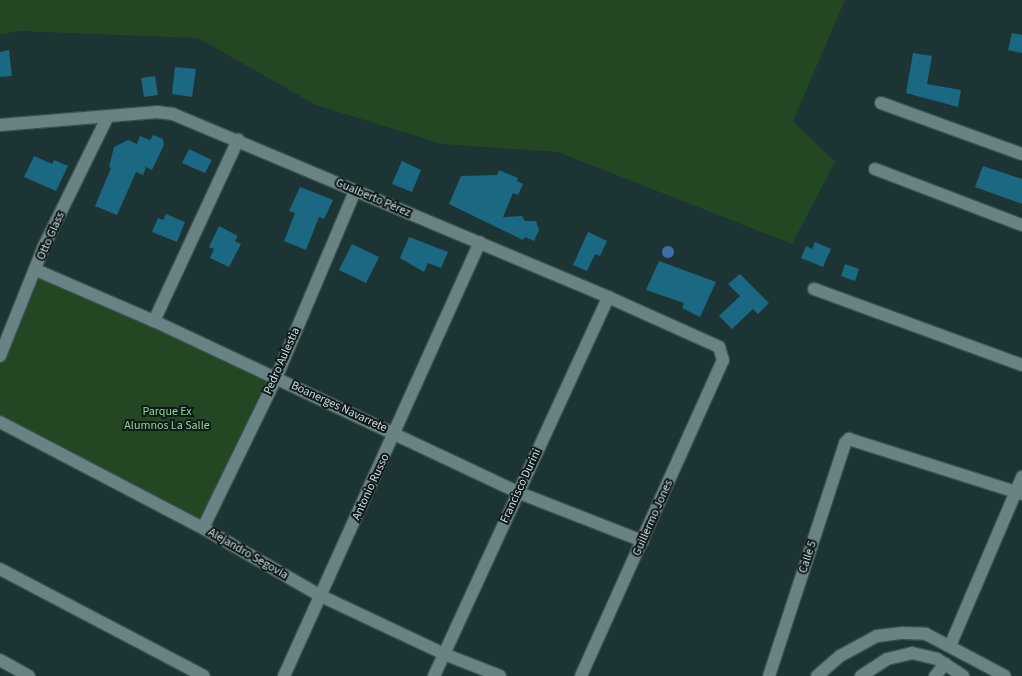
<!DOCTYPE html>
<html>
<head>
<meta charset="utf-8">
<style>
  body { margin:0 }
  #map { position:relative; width:1022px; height:676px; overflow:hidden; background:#1d3435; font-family:"Source Sans 3",sans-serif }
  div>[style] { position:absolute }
  .green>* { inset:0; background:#234722 }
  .water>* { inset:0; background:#3d70a7 }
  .round { border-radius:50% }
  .building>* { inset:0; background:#1a6882 }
  .roads { filter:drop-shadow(1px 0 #3a4f4f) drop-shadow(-1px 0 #3a4f4f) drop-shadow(0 1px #3a4f4f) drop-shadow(0 -1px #3a4f4f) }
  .minor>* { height:12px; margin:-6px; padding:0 6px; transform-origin:6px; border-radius:6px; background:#698283 }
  span { translate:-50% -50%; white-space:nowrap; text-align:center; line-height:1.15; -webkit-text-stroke:4px #101a1a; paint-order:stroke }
  .street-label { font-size:12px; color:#d1dfdf }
  .park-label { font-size:12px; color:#8cd98a }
</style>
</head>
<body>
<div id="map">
  <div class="green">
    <i style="clip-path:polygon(0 0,845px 0,793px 121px,835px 162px,792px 244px,558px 152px,442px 144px,316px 105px,198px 38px,18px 31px,0 35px)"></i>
    <i style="clip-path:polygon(38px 277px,276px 378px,203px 528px,0 422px,0 360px)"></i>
  </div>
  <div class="water">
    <i class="round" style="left:662px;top:246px;width:12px;height:12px"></i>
  </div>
  <div class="building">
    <i style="clip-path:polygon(1012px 33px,1022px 35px,1022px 53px,1008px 50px)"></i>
    <i style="clip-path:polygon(9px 50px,12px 76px,0 77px,0 52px)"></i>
    <i style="clip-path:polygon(913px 53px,932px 56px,927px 84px,961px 90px,958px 107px,906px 93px)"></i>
    <i style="clip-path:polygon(175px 67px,196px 69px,192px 97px,172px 94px)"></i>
    <i style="clip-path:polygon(155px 76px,158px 95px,144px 97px,141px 78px)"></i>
    <i style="clip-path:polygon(153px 135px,163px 139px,164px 145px,152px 170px,146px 167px,143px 175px,136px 172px,117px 215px,95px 206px,111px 168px,109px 167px,114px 147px,128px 140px,137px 144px,140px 136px,150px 140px)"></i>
    <i style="clip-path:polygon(189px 149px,212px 160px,205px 173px,182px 163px)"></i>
    <i style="clip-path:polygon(34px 156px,52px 164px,54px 160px,68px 166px,56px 191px,24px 177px)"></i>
    <i style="clip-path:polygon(402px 161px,421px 170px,412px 192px,392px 184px)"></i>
    <i style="clip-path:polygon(983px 166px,1022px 179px,1022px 204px,975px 187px)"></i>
    <i style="clip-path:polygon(499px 170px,518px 178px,517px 181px,523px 184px,518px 195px,513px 193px,503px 217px,522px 216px,525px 221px,536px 221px,539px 230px,534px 241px,525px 237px,523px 240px,449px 204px,461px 176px,497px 175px)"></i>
    <i style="clip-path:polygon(300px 187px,333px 200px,324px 219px,319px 217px,306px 250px,284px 241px,295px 213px,289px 211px)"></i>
    <i style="clip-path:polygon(166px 214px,185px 222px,177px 242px,152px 232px,158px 218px,163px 220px)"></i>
    <i style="clip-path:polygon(219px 226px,238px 236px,235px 241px,241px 244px,229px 267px,210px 258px,214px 249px,209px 247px)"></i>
    <i style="clip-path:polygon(588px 232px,607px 241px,600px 256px,595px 254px,587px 271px,573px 265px)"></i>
    <i style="clip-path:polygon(409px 237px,448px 252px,441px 268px,428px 263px,424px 272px,400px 258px)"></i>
    <i style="clip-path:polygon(815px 242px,831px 249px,823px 267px,801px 258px,806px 246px,812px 249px)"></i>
    <i style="clip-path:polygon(352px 244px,379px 257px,366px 283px,339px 270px)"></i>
    <i style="clip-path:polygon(659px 261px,716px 282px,700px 317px,682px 308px,684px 303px,646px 290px)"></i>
    <i style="clip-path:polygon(845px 264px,859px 269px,855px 281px,841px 276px)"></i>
    <i style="clip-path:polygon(740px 274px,769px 303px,758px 314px,753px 309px,732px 329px,719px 316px,740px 296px,728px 284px)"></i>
  </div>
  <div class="roads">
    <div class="minor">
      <i style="left:881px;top:103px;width:150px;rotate:19.9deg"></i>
      <i style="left:0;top:125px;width:158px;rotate:-4.7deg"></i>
      <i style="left:157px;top:112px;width:16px;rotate:7deg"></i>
      <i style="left:173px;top:114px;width:472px;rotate:22.8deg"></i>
      <i style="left:608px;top:297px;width:122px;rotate:24.2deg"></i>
      <i style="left:719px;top:347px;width:14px;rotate:73deg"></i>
      <i style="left:723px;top:360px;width:346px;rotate:114.2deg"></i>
      <i style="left:875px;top:169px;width:157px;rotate:20.9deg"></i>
      <i style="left:36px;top:270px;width:129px;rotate:23.4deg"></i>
      <i style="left:154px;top:321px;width:401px;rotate:25.2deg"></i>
      <i style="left:517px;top:492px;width:135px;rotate:21.3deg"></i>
      <i style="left:814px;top:289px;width:221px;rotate:20.1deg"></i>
      <i style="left:154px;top:321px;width:200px;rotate:-65.1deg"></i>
      <i style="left:0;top:356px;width:118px;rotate:-68.2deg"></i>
      <i style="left:44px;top:246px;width:143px;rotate:-63.8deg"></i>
      <i style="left:0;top:422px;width:229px;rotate:27.6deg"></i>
      <i style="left:203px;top:528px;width:136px;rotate:30deg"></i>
      <i style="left:321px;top:596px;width:136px;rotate:25.2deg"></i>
      <i style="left:444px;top:654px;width:60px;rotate:21.4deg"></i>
      <i style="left:203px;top:528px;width:167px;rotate:-64deg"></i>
      <i style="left:276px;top:378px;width:203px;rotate:-67.1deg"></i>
      <i style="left:0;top:569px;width:230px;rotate:27.7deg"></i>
      <i style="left:950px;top:646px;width:184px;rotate:-66.9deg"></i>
      <i style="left:0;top:660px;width:33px;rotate:29deg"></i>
      <i style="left:284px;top:676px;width:476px;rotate:-65.7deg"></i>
      <i style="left:434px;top:676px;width:417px;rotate:-65.3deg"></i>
      <i style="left:769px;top:676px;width:245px;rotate:-71.9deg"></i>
      <i style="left:845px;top:443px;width:6px;rotate:-45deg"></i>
      <i style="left:849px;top:439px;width:182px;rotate:17.6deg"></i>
      <i style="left:817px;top:676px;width:30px;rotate:-41deg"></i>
      <i style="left:840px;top:656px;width:42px;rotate:-28.4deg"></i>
      <i style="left:877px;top:636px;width:26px;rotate:-7deg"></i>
      <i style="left:903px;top:633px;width:23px;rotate:2deg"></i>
      <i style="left:926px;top:634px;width:89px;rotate:28deg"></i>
      <i style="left:861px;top:676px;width:31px;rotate:-33deg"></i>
      <i style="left:887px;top:659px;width:26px;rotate:-13deg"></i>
      <i style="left:912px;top:653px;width:26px;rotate:13deg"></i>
      <i style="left:937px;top:659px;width:31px;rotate:33deg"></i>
      <i style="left:935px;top:676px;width:16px;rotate:-50deg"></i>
    </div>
  </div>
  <div class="street-label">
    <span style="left:373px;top:198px;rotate:23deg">Gualberto Pérez</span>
    <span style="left:51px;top:236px;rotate:-66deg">Otto Glass</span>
    <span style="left:282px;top:361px;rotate:-66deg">Pedro Aulestia</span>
    <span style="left:339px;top:407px;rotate:25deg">Boanerges Navarrete</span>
    <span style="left:521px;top:486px;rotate:-65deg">Francisco Durini</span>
    <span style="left:371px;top:487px;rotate:-65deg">Antonio Russo</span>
    <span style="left:653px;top:518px;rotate:-66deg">Guillermo Jones</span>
    <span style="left:248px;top:554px;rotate:30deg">Alejandro Segovia</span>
    <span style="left:808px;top:557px;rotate:-72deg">Calle 5</span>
  </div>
  <div class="park-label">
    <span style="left:167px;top:419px">Parque Ex<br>Alumnos La Salle</span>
  </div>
</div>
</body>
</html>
